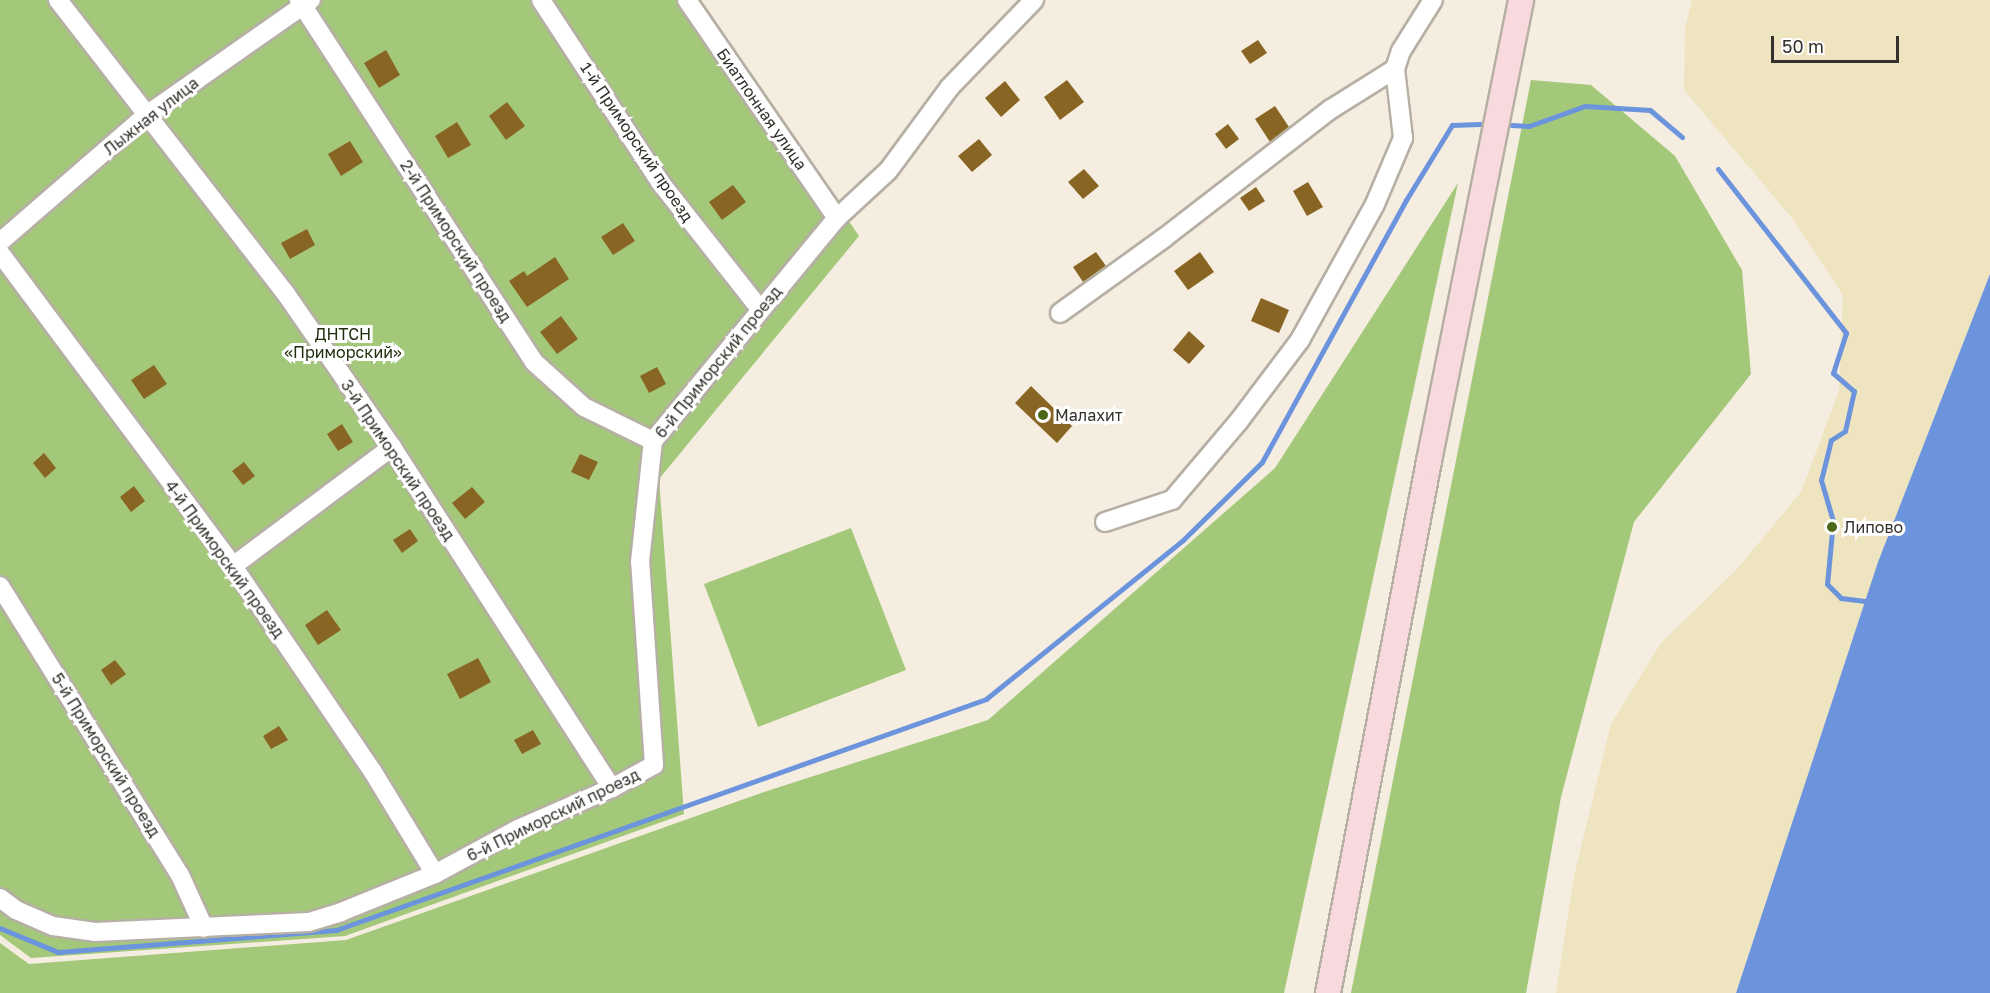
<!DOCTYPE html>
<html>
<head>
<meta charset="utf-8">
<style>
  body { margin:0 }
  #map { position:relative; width:1990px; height:993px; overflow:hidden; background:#f5ede0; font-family:"Golos Text",sans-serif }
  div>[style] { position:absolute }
  .green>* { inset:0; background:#a3c87a }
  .sand>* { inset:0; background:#eee4bf }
  .water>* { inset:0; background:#6c94dd }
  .stream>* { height:5px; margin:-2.5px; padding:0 2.5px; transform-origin:2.5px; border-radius:2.5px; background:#6c94dd }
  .building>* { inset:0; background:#896523 }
  .roads { filter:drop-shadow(2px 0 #b6afa3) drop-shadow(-2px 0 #b6afa3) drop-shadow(0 2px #b6afa3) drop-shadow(0 -2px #b6afa3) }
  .street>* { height:18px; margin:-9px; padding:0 9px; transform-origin:9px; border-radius:9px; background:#fff }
  .secondary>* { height:24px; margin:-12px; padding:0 12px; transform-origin:12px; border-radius:12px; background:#f8d9dd }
  .dots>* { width:16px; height:16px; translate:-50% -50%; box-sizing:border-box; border:3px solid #fff; border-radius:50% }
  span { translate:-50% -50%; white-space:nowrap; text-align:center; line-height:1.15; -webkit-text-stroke:6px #fff; paint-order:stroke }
  .street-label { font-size:16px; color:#34312c }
  .park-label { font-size:16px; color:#202f0d }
  .poi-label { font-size:16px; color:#34312c }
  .left { translate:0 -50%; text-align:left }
  .scale { position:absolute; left:1771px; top:36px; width:128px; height:27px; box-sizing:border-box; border:3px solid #34312c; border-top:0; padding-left:8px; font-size:18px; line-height:21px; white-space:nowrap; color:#34312c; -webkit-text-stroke:4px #fff; paint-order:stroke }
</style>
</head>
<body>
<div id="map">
  <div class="green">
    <i style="clip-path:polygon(0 0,699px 0,859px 236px,659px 479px,684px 814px,345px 936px,31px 958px,0 935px)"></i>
    <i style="clip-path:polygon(1531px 80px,1591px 85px,1675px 156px,1742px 270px,1751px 374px,1634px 522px,1561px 797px,1526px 993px,1351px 993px)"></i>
    <i style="clip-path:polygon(1458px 183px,1284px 993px,0 993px,0 943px,29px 964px,346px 940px,764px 792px,988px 720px,1275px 468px)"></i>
    <i style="clip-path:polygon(851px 528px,906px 670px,758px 727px,704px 584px)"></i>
  </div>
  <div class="sand">
    <i style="clip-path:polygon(1692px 0,1990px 0,1990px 274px,1878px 562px,1736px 993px,1556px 993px,1574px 876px,1611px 724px,1661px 643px,1738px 568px,1801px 492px,1839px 391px,1843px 295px,1792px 218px,1684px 90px,1685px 29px)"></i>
  </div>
  <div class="water">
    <i style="clip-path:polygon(1990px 274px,1990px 993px,1736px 993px,1878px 562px)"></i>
  </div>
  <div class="stream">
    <i style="left:1511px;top:125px;width:18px;rotate:3deg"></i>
    <i style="left:1529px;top:126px;width:59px;rotate:-19.7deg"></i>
    <i style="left:1585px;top:106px;width:65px;rotate:3.5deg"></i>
    <i style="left:1650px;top:110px;width:42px;rotate:40.2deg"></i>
    <i style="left:1718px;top:169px;width:208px;rotate:52deg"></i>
    <i style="left:1846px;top:333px;width:42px;rotate:108deg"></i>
    <i style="left:1833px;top:373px;width:28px;rotate:41deg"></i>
    <i style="left:1854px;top:391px;width:41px;rotate:102.7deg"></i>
    <i style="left:1845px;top:431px;width:17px;rotate:147deg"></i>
    <i style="left:1831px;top:440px;width:41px;rotate:104deg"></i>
    <i style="left:1821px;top:480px;width:43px;rotate:73.7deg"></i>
    <i style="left:1833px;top:521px;width:63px;rotate:95.4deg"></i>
    <i style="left:1827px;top:584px;width:20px;rotate:45deg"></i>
    <i style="left:1841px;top:598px;width:24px;rotate:7deg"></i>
    <i style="left:0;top:928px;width:63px;rotate:22.5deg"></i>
    <i style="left:58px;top:952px;width:279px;rotate:-4.5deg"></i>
    <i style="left:336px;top:930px;width:690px;rotate:-19.56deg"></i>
    <i style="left:986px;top:699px;width:253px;rotate:-38.9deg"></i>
    <i style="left:1183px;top:540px;width:111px;rotate:-44.6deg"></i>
    <i style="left:1262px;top:462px;width:299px;rotate:-61.2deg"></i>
    <i style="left:1406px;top:200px;width:88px;rotate:-58.5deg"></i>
    <i style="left:1452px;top:125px;width:28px;rotate:-2deg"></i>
  </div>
  <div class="building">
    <i style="clip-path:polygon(1258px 40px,1267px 53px,1250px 64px,1241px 51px)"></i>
    <i style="clip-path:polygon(386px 50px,400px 75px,379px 88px,364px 63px)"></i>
    <i style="clip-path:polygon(1067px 80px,1084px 102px,1060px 120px,1044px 97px)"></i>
    <i style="clip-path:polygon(1005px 81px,1020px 100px,1001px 117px,985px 98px)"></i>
    <i style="clip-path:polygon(507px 102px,525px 126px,506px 140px,489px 116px)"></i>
    <i style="clip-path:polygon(1275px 106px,1289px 127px,1270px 142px,1255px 119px)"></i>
    <i style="clip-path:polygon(457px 122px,471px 145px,448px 158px,435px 136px)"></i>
    <i style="clip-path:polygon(1228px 124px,1239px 139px,1226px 149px,1215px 134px)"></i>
    <i style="clip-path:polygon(979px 139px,992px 155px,972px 172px,958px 156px)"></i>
    <i style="clip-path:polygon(350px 141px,363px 162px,341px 176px,328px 154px)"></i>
    <i style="clip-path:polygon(1084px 169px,1099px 186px,1083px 199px,1068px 182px)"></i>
    <i style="clip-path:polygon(1308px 182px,1323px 207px,1307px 216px,1293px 191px)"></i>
    <i style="clip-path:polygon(733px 185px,746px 202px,722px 220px,709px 202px)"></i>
    <i style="clip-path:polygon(1256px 187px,1265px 201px,1249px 211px,1240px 198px)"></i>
    <i style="clip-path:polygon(623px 223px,635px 241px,613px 255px,601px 237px)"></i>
    <i style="clip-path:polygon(307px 229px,315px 245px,290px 259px,281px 243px)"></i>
    <i style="clip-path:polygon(1096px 252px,1106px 266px,1083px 282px,1073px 267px)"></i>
    <i style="clip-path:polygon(1200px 252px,1214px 272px,1188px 290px,1174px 271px)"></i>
    <i style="clip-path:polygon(555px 257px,569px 279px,527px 307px,509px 281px,524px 271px,527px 276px)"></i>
    <i style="clip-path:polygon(1261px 298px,1289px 310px,1279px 333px,1251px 321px)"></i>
    <i style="clip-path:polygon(561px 316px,578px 339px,557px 354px,540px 332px)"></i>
    <i style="clip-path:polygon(1189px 331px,1205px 346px,1189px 364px,1173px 350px)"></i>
    <i style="clip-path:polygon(154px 365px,167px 384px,144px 399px,131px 380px)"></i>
    <i style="clip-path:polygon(657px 367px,666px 384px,649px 393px,640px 376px)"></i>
    <i style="clip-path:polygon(1031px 386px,1072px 426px,1057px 443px,1015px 403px)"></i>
    <i style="clip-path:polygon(342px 424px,353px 442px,338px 451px,327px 434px)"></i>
    <i style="clip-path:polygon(44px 453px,56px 468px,45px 478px,33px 463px)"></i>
    <i style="clip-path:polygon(580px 454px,598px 462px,589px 480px,571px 472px)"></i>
    <i style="clip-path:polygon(244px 462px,255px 476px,243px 485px,232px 471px)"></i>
    <i style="clip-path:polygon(134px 486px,145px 501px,131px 512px,120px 497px)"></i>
    <i style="clip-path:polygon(472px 487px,485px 502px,465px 519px,452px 503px)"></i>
    <i style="clip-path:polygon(410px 529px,418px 541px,402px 553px,393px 540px)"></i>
    <i style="clip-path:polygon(327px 610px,341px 630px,318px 645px,305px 625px)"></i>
    <i style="clip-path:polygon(478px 658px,491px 682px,460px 699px,447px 674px)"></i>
    <i style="clip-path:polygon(115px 660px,126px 674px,111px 685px,101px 670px)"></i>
    <i style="clip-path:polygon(279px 726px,288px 740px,271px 749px,263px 736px)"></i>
    <i style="clip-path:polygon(533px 730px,541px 744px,522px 754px,514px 740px)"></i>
  </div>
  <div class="roads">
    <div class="street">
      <i style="left:58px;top:0;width:372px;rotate:52.2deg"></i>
      <i style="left:286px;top:294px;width:186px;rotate:55.3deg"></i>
      <i style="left:392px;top:447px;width:406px;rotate:57.2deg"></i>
      <i style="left:299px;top:0;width:432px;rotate:57deg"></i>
      <i style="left:534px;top:362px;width:67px;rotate:42deg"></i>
      <i style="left:584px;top:407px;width:77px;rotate:26.2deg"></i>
      <i style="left:541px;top:0;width:217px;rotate:56.8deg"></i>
      <i style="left:660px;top:182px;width:162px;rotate:51.8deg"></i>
      <i style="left:687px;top:0;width:265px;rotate:55.5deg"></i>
      <i style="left:0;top:242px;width:196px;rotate:-40.9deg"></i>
      <i style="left:148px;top:114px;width:199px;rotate:-35deg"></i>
      <i style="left:0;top:253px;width:390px;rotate:53.3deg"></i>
      <i style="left:233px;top:566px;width:249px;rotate:55.8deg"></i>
      <i style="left:373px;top:772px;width:119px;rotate:58.7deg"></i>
      <i style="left:1060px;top:313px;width:128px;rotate:-35.8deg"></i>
      <i style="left:1164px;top:238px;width:211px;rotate:-37.7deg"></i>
      <i style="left:1331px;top:109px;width:75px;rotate:-32deg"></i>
      <i style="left:1105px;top:522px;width:71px;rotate:-18.2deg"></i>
      <i style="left:1172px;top:500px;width:104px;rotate:-49.7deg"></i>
      <i style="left:1239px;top:421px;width:101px;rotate:-53deg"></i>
      <i style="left:1300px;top:340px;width:155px;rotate:-61.1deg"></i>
      <i style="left:1375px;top:204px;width:72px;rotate:-67deg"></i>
      <i style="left:1403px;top:138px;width:69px;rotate:-96.6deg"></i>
      <i style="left:1395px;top:69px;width:19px;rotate:-72deg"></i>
      <i style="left:1401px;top:51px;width:60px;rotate:-57.9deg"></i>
      <i style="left:233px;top:566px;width:199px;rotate:-36.8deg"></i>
      <i style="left:0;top:586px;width:340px;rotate:58.1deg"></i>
      <i style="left:180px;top:875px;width:58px;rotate:65.6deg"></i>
      <i style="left:0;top:898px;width:20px;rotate:37deg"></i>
      <i style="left:16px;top:910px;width:40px;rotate:23.4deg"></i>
      <i style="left:53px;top:926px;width:42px;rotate:8.1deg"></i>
      <i style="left:95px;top:932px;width:214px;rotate:-2.7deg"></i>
      <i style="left:309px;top:922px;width:34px;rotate:-17deg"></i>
      <i style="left:341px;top:912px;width:101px;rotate:-22deg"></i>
      <i style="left:435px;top:874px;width:94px;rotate:-28.5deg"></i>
      <i style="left:518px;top:829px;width:103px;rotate:-23.6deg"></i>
      <i style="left:612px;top:788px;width:48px;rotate:-28.7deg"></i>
      <i style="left:654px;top:765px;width:203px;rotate:-93.9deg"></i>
      <i style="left:640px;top:562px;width:122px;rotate:-83.9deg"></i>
      <i style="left:653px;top:441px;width:289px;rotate:-50.5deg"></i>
      <i style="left:837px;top:218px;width:69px;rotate:-42.7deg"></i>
      <i style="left:888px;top:171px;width:104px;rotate:-53.6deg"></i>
      <i style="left:950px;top:87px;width:121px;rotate:-46deg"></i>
    </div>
    <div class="secondary">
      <i style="left:1328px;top:993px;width:542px;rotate:-79.25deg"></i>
      <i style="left:1429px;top:461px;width:470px;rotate:-78.7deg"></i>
    </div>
  </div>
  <div class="dots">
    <i style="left:1043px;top:415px;background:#4c6718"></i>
    <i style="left:1832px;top:527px;background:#4c6718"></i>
  </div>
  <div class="street-label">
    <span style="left:762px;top:109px;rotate:55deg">Биатлонная улица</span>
    <span style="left:151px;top:116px;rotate:-38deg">Лыжная улица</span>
    <span style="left:637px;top:142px;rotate:56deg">1-й Приморский проезд</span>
    <span style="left:456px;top:241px;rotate:57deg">2-й Приморский проезд</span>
    <span style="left:718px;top:362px;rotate:-51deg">6-й Приморский проезд</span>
    <span style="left:398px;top:460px;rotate:56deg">3-й Приморский проезд</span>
    <span style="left:225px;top:559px;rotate:54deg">4-й Приморский проезд</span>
    <span style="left:106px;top:755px;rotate:58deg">5-й Приморский проезд</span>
    <span style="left:553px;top:815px;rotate:-26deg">6-й Приморский проезд</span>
  </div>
  <div class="park-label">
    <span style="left:343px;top:343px">ДНТСН<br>«Приморский»</span>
  </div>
  <div class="poi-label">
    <span class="left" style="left:1055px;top:415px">Малахит</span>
    <span class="left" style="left:1844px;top:527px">Липово</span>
  </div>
  <div class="scale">50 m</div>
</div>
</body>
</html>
